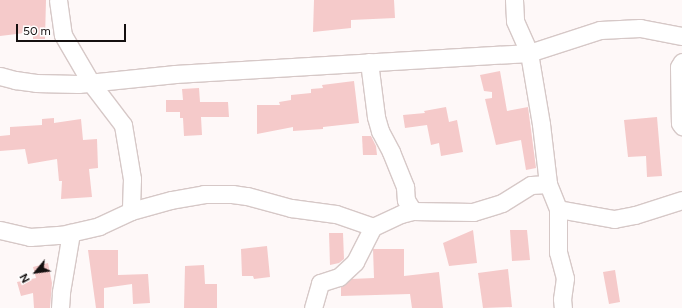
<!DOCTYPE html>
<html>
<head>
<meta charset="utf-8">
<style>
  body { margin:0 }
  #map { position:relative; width:682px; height:308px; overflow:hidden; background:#fef8f8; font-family:Figtree,sans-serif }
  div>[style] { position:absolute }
  .building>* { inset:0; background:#f5caca }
  .roads { filter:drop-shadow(1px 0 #d6c8c7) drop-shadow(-1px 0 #d6c8c7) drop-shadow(0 1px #d6c8c7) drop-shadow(0 -1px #d6c8c7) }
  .street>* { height:17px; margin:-8.5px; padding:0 8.5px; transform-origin:8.5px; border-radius:8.5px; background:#fff }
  span { translate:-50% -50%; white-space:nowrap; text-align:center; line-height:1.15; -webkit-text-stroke:4px #fff; paint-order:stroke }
  .north { position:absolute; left:16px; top:252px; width:40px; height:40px; -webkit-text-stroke:3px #fff; paint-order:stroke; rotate:241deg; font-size:11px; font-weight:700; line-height:16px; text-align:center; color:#151010 }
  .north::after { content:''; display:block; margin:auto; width:14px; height:18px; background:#151010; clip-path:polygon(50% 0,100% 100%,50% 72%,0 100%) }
  .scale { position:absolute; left:16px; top:24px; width:110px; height:18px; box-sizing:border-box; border:2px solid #151010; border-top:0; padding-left:5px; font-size:12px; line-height:14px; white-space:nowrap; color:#151010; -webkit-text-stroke:3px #fff; paint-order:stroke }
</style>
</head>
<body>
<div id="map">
  <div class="building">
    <i style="clip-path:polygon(0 0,46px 0,45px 39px,33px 39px,33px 32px,0 36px)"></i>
    <i style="clip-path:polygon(314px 0,394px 0,395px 18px,351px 20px,351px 28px,313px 32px)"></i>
    <i style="clip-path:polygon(500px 71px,507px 111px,528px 107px,536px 168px,526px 170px,521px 140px,496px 145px,485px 99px,492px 98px,492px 92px,484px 91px,480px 75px)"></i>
    <i style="clip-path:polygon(354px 81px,359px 123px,323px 127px,323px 129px,293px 131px,293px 127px,257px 134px,257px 105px,280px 105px,279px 102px,291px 100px,291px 95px,311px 93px,311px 89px,323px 88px,322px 85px)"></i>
    <i style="clip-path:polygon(199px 88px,200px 102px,228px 102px,229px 117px,201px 117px,202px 135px,184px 136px,183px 118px,180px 118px,180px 112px,166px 112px,166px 100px,183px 100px,182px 89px)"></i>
    <i style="clip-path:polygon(446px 107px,449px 122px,457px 120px,463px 152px,441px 156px,439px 143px,431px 145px,427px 125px,405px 128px,403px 115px,425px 113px,424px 111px)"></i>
    <i style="clip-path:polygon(657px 117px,662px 176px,647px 177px,646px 156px,628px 157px,624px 120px)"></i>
    <i style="clip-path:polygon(54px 118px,54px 123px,81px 119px,83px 140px,97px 139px,98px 168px,89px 169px,92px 197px,61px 199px,62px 181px,59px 181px,57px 159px,28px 164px,25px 149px,0 151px,0 136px,10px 135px,10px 127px,42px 125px,42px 119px)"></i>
    <i style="clip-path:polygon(362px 136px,371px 136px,376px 146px,377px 155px,363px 155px)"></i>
    <i style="clip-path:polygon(473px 230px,477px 263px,449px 266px,443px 243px)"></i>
    <i style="clip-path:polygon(510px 230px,527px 230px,530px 260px,512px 261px)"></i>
    <i style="clip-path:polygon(329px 233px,343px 233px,344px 259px,339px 263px,330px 265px)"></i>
    <i style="clip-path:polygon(267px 246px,270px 277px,254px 279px,253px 276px,242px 276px,241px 249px)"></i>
    <i style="clip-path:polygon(373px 249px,404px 249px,404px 276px,439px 272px,443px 308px,412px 308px,410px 294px,341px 296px,341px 287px,351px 279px,374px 278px)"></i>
    <i style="clip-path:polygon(88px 250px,118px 250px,118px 275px,148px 274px,150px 303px,133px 304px,132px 284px,104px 288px,104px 308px,96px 308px)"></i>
    <i style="clip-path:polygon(48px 263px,52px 283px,50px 308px,34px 308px,33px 293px,21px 296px,17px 282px,36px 278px,33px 267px)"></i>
    <i style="clip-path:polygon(204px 265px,205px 284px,217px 284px,217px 308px,184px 308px,185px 266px)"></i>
    <i style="clip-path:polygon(508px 269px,512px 307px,483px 308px,478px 273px)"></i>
    <i style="clip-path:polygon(615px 270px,620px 302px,609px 304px,603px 272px)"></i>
  </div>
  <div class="roads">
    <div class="street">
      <i style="left:58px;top:0;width:35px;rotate:82deg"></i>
      <i style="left:63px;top:35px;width:56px;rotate:59.7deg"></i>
      <i style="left:91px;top:83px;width:53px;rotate:52.7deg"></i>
      <i style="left:123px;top:125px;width:55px;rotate:80.5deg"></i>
      <i style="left:132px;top:179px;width:32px;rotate:92deg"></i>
      <i style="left:514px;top:0;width:21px;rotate:87deg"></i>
      <i style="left:515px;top:21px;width:35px;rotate:66deg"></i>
      <i style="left:529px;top:53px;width:72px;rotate:80.4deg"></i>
      <i style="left:541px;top:124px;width:60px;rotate:83.3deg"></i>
      <i style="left:548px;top:184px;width:27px;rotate:68deg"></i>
      <i style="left:558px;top:209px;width:43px;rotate:90deg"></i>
      <i style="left:558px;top:252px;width:27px;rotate:75deg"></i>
      <i style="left:565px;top:278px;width:21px;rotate:98deg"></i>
      <i style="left:562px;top:299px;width:9px;rotate:84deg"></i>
      <i style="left:369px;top:62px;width:55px;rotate:82.7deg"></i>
      <i style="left:376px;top:117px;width:15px;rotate:74deg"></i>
      <i style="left:380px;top:131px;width:24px;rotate:62deg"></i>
      <i style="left:391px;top:152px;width:38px;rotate:68deg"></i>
      <i style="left:405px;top:187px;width:13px;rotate:86deg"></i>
      <i style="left:406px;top:200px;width:13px;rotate:58deg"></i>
      <i style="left:682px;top:62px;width:6px;rotate:121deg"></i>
      <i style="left:679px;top:67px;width:56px;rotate:89deg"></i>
      <i style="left:680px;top:123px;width:4px;rotate:56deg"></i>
      <i style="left:0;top:76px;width:16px;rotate:15deg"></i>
      <i style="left:15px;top:80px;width:21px;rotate:8deg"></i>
      <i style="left:36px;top:83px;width:42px;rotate:1.4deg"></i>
      <i style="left:78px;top:84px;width:98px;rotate:-5.9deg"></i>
      <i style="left:175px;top:74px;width:355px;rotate:-3.4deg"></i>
      <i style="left:529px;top:53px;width:75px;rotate:-17.9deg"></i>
      <i style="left:600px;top:30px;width:40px;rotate:-2.9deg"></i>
      <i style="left:640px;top:28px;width:43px;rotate:10.8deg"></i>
      <i style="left:558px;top:209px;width:57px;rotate:10.1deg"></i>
      <i style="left:614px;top:219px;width:21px;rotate:-11deg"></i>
      <i style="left:635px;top:215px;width:49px;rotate:-17.7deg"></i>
      <i style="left:0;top:230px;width:31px;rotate:13deg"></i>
      <i style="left:30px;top:237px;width:31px;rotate:-4deg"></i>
      <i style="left:61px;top:235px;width:39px;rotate:-13deg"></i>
      <i style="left:99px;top:226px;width:35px;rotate:-25deg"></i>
      <i style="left:131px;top:211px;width:41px;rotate:-15.4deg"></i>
      <i style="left:171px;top:200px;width:34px;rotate:-10deg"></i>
      <i style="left:204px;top:194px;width:28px"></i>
      <i style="left:232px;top:194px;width:15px;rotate:8deg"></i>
      <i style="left:247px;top:196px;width:46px;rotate:15.3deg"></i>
      <i style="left:291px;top:208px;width:45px;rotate:7.6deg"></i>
      <i style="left:336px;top:214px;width:39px;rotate:19deg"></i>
      <i style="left:373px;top:227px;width:31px;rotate:-25deg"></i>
      <i style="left:401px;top:214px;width:12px;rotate:-14deg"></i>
      <i style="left:413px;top:211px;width:60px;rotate:1deg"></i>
      <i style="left:473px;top:212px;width:30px;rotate:-17deg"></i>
      <i style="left:502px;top:203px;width:34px;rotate:-32deg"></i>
      <i style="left:531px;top:185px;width:17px;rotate:-3deg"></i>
      <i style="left:60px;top:308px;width:16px;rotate:-86deg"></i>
      <i style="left:61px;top:292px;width:60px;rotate:-80.4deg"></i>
      <i style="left:313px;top:308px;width:26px;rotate:-74deg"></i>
      <i style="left:320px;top:283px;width:20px;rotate:-18deg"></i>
      <i style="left:339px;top:277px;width:22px;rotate:-43deg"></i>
      <i style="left:355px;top:262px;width:39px;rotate:-63deg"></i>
    </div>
  </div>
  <div class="north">N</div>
  <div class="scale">50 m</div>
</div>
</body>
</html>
